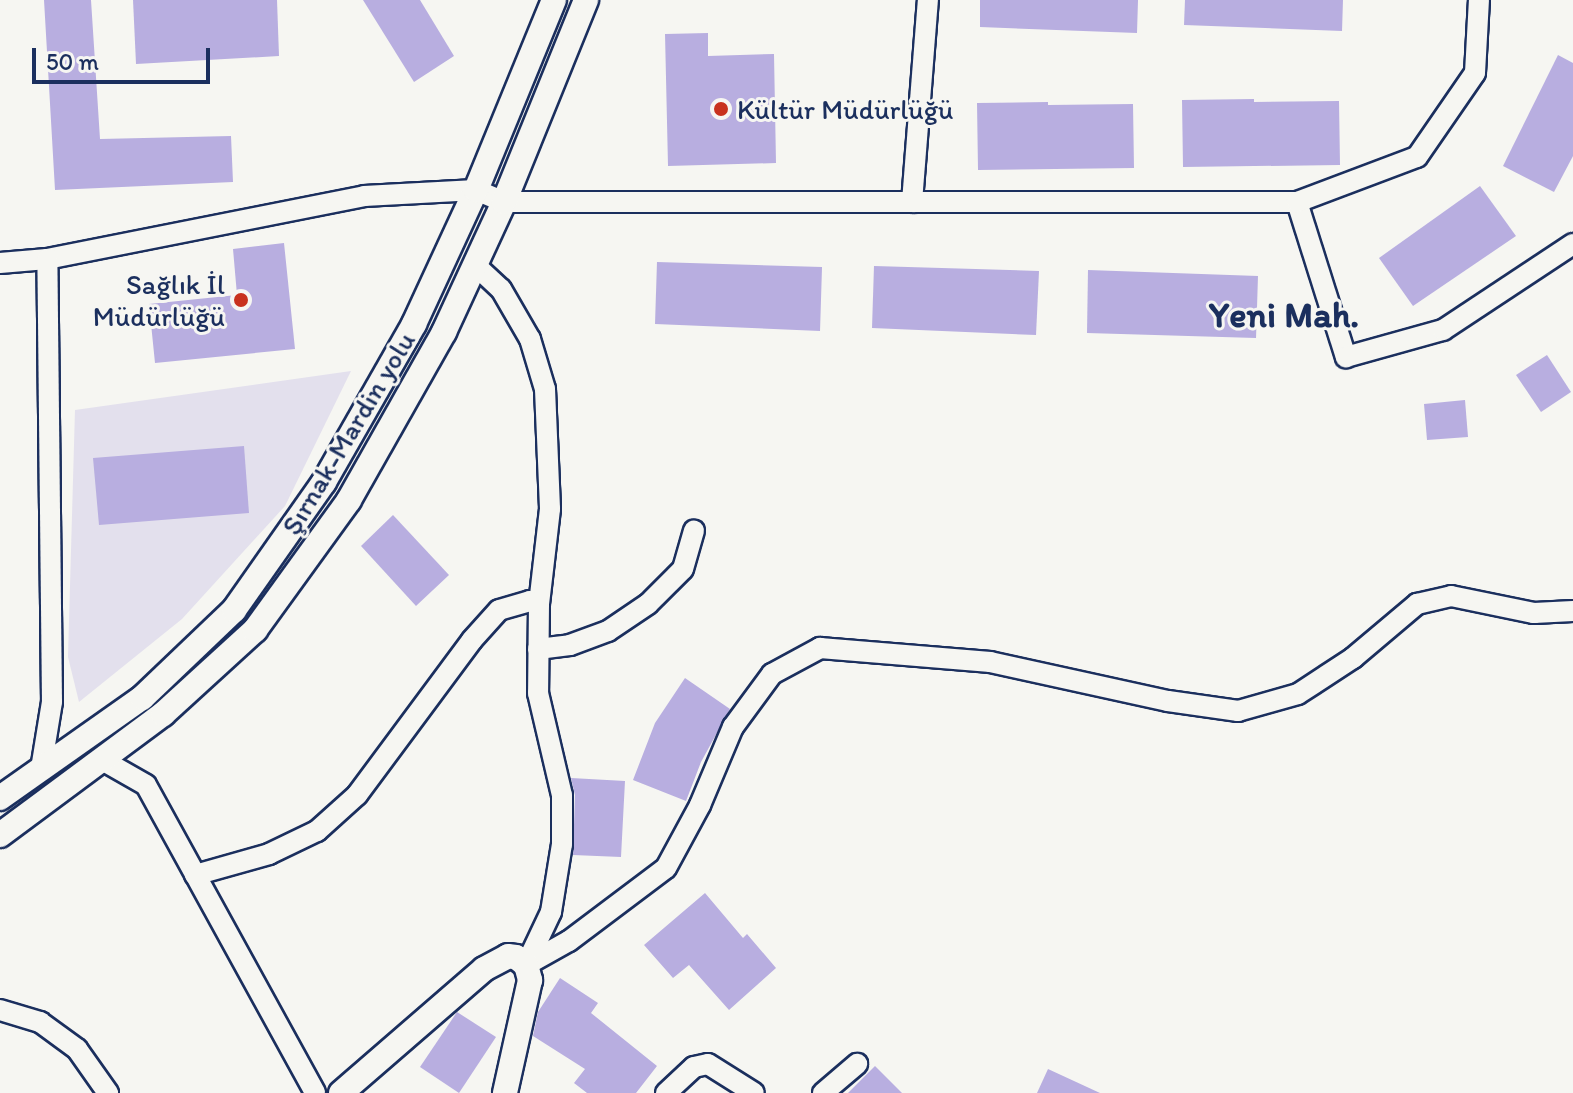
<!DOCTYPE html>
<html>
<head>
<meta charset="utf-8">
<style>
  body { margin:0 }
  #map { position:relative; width:1573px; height:1093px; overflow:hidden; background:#f6f6f2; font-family:Itim,sans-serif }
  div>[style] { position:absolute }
  .built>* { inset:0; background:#e3e0ed }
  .building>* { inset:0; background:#b8aee0 }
  .roads { filter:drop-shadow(2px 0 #1b2f5e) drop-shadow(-2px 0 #1b2f5e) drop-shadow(0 2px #1b2f5e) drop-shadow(0 -2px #1b2f5e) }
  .minor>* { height:20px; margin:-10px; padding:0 10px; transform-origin:10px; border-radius:10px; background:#f6f6f2 }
  .tertiary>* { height:24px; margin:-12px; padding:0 12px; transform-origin:12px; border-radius:12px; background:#f6f6f2 }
  .dots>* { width:22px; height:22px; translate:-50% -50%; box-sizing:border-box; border:4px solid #f6f6f2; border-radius:50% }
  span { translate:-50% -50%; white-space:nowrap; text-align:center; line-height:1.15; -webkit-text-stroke:6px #f6f6f2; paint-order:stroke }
  .poi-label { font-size:28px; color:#1b2f5e }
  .left { translate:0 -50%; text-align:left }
  .right { translate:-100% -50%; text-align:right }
  .street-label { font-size:28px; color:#1b2f5e }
  .district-label { font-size:36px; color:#1b2f5e; font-weight:700 }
  .scale { position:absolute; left:32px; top:48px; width:178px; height:36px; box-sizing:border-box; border:4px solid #1b2f5e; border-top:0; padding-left:10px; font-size:24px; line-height:28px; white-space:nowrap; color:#1b2f5e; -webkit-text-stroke:6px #f6f6f2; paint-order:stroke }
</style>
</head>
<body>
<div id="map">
  <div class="built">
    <i style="clip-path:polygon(351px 371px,285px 506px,182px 619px,79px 702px,68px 657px,75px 410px)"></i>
  </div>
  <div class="building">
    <i style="clip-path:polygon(44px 0,91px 0,100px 139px,231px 136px,233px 182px,55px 190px)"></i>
    <i style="clip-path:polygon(133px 0,277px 0,279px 56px,136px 64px)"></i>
    <i style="clip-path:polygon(363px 0,420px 0,454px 56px,414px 82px)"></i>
    <i style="clip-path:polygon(980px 0,1138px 0,1137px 33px,980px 27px)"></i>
    <i style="clip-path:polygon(1185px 0,1343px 0,1342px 31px,1184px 25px)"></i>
    <i style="clip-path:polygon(708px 33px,708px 56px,774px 54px,776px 163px,668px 166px,665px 34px)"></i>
    <i style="clip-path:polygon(1558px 55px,1573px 63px,1573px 156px,1554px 192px,1503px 166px)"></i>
    <i style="clip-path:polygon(1254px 99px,1254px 102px,1339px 101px,1340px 165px,1183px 167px,1182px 100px)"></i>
    <i style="clip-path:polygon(1048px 102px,1048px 105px,1133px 104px,1134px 168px,978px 170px,977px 103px)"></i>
    <i style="clip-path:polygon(1480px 186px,1516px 236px,1413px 306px,1379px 258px)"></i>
    <i style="clip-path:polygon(284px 243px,295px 349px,155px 363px,149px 304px,237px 295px,233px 249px)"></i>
    <i style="clip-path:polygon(657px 262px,822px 267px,820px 331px,655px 324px)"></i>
    <i style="clip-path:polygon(874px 266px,1039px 271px,1036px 335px,872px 328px)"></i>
    <i style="clip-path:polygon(1088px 270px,1258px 276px,1256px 338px,1087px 333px)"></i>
    <i style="clip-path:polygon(1547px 355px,1571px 392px,1541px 412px,1516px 375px)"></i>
    <i style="clip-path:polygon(1465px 400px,1468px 437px,1427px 440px,1424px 404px)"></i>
    <i style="clip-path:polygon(244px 446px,249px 513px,99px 525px,93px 458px)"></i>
    <i style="clip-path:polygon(393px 515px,449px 575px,416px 606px,361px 546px)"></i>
    <i style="clip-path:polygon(685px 678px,730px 709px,701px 762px,686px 801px,633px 780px,655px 723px)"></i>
    <i style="clip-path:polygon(571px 778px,625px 781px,621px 857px,573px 855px,575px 795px)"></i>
    <i style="clip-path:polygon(705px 893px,743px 938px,747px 934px,776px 968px,729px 1010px,689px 965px,673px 978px,644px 945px)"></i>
    <i style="clip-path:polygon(560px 978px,598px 1003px,591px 1013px,657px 1066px,636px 1093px,587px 1093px,574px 1083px,585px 1069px,533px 1036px,538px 1012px)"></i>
    <i style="clip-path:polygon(457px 1012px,496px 1037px,459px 1093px,420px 1067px)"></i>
    <i style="clip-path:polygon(875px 1066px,902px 1093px,848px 1093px)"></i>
    <i style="clip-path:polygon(1048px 1069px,1100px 1093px,1037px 1093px)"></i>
  </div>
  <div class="roads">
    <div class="minor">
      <i style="left:912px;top:202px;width:203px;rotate:-85.5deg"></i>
      <i style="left:1297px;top:202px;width:163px;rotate:72.5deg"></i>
      <i style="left:1346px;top:357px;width:101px;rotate:-15.6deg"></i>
      <i style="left:1443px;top:330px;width:156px;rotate:-33.5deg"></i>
      <i style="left:0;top:263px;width:47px;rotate:-4.9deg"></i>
      <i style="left:47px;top:259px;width:323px;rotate:-11.2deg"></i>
      <i style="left:364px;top:196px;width:112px;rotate:-3.1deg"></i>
      <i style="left:476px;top:190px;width:30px;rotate:23deg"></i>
      <i style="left:504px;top:202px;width:793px"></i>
      <i style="left:1297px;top:202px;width:128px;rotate:-20.6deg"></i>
      <i style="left:1417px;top:157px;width:102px;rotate:-55.4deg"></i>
      <i style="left:1475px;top:73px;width:73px;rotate:-86.9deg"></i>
      <i style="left:475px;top:265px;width:35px;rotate:43deg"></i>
      <i style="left:501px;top:289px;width:58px;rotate:59.9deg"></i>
      <i style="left:530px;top:339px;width:52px;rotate:73.3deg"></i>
      <i style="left:545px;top:389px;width:120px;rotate:87.6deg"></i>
      <i style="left:550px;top:509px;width:96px;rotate:96.6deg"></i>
      <i style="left:539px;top:604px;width:89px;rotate:90.6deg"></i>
      <i style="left:538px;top:693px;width:105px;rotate:76.8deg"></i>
      <i style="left:562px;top:795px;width:49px;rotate:90deg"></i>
      <i style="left:562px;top:844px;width:69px;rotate:99.2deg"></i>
      <i style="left:551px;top:912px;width:59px;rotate:115.3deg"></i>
      <i style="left:538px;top:649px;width:32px;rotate:-7deg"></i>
      <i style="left:570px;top:645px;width:40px;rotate:-20.2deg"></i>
      <i style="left:608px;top:631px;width:48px;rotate:-34deg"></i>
      <i style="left:648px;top:604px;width:49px;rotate:-45deg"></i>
      <i style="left:683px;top:569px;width:40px;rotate:-74deg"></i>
      <i style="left:104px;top:761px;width:48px;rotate:29.7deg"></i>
      <i style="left:146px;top:785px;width:351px;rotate:61.2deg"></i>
      <i style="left:41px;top:769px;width:68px;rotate:-80.7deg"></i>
      <i style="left:52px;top:702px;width:443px;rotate:-90.6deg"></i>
      <i style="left:195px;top:875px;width:77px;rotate:-15.8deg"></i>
      <i style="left:269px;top:854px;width:53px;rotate:-25.6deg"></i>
      <i style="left:317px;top:831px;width:54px;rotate:-42deg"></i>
      <i style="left:357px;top:795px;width:193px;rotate:-53.4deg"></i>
      <i style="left:472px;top:640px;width:40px;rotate:-48deg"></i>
      <i style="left:499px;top:610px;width:32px;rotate:-16deg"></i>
      <i style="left:530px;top:601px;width:9px;rotate:18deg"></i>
      <i style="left:526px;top:965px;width:49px;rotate:-29.2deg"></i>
      <i style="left:569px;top:941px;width:121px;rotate:-37deg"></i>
      <i style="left:666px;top:868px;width:72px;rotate:-61.6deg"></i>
      <i style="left:700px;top:805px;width:85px;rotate:-67.1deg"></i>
      <i style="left:733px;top:727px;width:66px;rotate:-53.7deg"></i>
      <i style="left:772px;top:674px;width:55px;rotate:-28.4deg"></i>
      <i style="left:820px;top:648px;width:171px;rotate:4.7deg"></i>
      <i style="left:990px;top:662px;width:182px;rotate:12.4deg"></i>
      <i style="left:1168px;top:701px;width:71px;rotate:8.1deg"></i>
      <i style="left:1238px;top:711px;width:62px;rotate:-15.8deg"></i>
      <i style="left:1298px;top:694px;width:66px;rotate:-33.2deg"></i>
      <i style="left:1353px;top:658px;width:84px;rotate:-40.2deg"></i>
      <i style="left:1417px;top:604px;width:35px;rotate:-13deg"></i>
      <i style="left:1451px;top:596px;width:85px;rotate:11.6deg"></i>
      <i style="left:1534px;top:613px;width:39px;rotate:-3deg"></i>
      <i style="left:0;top:1010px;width:42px;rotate:16.7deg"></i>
      <i style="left:40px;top:1022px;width:46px;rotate:36.1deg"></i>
      <i style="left:77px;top:1049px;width:54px;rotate:54.8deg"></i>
      <i style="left:666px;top:1093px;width:38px;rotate:-43deg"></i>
      <i style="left:694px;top:1067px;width:14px;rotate:-12deg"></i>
      <i style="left:708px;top:1064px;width:54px;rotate:32.2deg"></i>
      <i style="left:823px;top:1093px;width:45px;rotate:-40.5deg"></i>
    </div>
    <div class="tertiary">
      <i style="left:0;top:798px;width:174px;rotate:-35.2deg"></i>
      <i style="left:142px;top:698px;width:127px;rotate:-43.7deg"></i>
      <i style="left:234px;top:610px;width:156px;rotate:-54.9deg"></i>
      <i style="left:324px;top:482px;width:182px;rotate:-60.3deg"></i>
      <i style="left:414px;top:324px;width:148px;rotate:-65.2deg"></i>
      <i style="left:476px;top:190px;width:205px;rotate:-67.7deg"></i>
      <i style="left:0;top:835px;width:203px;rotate:-36.6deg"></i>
      <i style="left:163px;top:714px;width:125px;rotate:-42.4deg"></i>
      <i style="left:255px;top:630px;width:160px;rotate:-54.1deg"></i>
      <i style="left:349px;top:500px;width:193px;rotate:-60.5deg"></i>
      <i style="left:444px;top:332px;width:143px;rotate:-65.2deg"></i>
      <i style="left:504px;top:202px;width:218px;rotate:-67.9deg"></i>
      <i style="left:341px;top:1093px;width:189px;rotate:-40.9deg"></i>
      <i style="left:484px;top:969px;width:27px;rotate:-28deg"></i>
      <i style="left:508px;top:956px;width:8px;rotate:7deg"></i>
      <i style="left:516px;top:957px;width:13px;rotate:39deg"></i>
      <i style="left:526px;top:965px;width:16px;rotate:75deg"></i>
      <i style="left:530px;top:980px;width:116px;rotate:102.5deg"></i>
    </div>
  </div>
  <div class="dots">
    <i style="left:721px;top:109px;background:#c8321e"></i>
    <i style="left:241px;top:300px;background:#c8321e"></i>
  </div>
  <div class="poi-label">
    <span class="left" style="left:737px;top:109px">Kültür Müdürlüğü</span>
    <span class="right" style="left:225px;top:300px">Sağlık İl<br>Müdürlüğü</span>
  </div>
  <div class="street-label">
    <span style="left:348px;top:433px;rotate:-59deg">Şırnak-Mardin yolu</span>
  </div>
  <div class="district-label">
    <span style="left:1284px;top:315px">Yeni Mah.</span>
  </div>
  <div class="scale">50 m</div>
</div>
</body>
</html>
